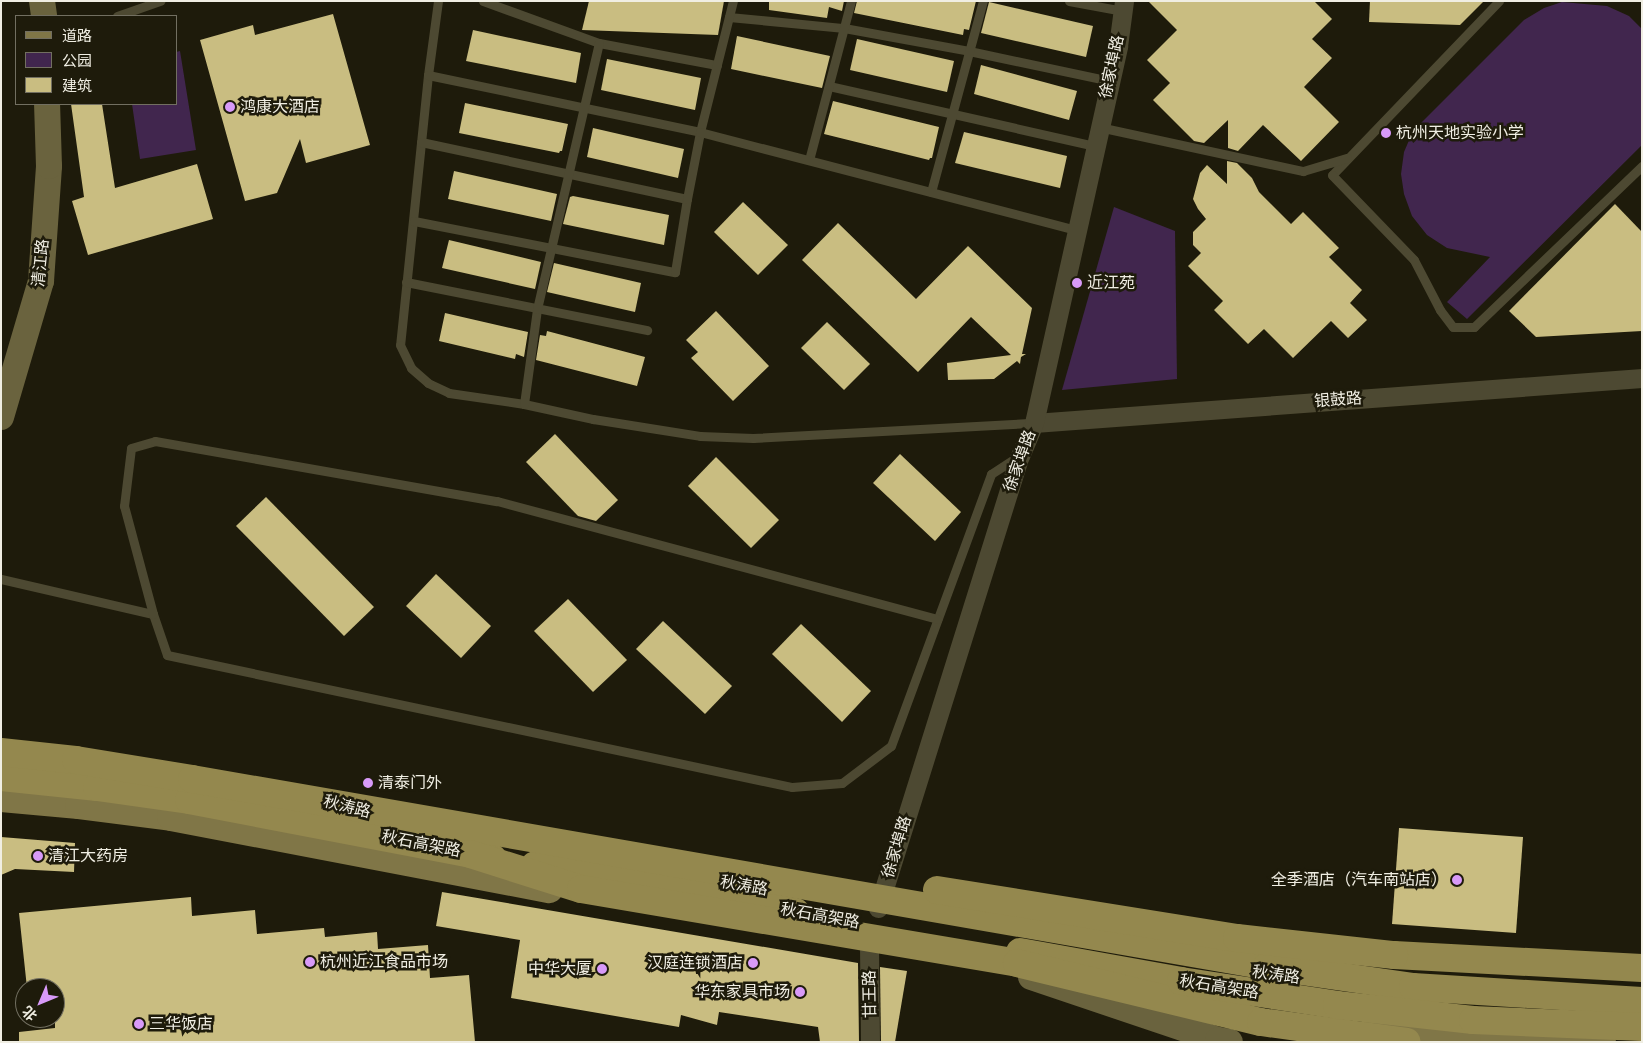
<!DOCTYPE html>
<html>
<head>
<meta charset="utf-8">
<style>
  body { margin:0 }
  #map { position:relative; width:1643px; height:1043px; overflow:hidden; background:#1e1b0b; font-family:"Times New Roman","Noto Sans SC",serif }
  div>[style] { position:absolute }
  .green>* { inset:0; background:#41264e }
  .building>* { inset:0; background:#c9bd81 }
  .lane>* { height:9px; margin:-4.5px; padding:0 4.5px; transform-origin:4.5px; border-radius:4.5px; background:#4d4932 }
  .street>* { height:19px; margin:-9.5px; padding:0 9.5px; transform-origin:9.5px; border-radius:9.5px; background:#4d4932 }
  .secondary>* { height:26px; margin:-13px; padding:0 13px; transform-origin:13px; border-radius:13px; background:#6a633e }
  .primary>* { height:28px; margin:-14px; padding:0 14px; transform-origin:14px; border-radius:14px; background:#807647 }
  .highway>* { height:28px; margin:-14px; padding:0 14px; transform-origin:14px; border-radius:14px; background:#94884e }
  .highway-bridge>* { height:28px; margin:-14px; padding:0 14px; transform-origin:14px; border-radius:14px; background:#94884e }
  .dots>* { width:14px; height:14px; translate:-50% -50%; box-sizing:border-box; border:2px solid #1e1b0b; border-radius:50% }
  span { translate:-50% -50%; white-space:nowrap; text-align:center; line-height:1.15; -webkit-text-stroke:5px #1e1b0b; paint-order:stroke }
  .street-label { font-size:16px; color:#f0eee3 }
  .poi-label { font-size:16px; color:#f0eee3 }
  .left { translate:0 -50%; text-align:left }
  .right { translate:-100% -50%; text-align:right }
  .frame { position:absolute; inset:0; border:2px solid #f0eee3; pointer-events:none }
  .legend { position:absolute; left:15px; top:15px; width:162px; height:90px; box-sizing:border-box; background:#1e1b0b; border:1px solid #726f61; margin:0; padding:6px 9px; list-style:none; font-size:15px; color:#f0eee3 }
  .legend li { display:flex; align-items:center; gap:10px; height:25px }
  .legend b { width:25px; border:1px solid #726f61 }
  .north { position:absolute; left:15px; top:978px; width:50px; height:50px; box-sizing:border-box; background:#1e1b0b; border:1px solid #726f61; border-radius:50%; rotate:225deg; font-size:14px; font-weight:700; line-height:20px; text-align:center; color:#f0eee3 }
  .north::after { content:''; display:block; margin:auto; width:18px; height:22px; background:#d89af8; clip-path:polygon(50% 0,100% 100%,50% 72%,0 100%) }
</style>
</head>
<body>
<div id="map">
  <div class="green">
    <i style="clip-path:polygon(1562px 2px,1607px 6px,1629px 16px,1642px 29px,1642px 145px,1467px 319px,1447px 302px,1490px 257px,1447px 248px,1427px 235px,1412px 216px,1404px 194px,1401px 174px,1404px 152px,1413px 131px,1524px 20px,1544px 8px)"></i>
    <i style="clip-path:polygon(180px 51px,196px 150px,140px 159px,132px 104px,176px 104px,176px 52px)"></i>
    <i style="clip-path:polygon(1114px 207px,1175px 231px,1177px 379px,1062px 390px)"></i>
  </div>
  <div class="building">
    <i style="clip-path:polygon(589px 1px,724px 1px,718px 35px,582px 30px)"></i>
    <i style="clip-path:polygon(769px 1px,844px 1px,842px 11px,829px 7px,827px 18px,769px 10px)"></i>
    <i style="clip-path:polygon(857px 1px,976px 1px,969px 30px,964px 29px,963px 35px,854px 13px)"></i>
    <i style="clip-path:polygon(1148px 1px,1314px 1px,1332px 19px,1312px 39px,1332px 58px,1304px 87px,1339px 122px,1301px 161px,1263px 125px,1238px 151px,1228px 148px,1228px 120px,1204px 143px,1194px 141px,1153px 100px,1170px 83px,1147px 60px,1177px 30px)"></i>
    <i style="clip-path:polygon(1370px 1px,1484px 1px,1460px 25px,1369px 22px)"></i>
    <i style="clip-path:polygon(989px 2px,1093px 26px,1086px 57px,981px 33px)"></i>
    <i style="clip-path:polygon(333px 14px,370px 145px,306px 163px,300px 139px,277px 193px,245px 201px,200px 40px,253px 25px,255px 35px)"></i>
    <i style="clip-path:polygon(473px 30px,581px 53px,576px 83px,466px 61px)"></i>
    <i style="clip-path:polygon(737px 36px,830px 56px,822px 88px,731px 69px)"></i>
    <i style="clip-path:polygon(857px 39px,954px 61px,947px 92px,850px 70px)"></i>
    <i style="clip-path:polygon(607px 59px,701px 78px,695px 110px,601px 90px)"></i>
    <i style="clip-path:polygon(981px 65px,1077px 91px,1069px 120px,974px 94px)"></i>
    <i style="clip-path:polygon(833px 101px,939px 127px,932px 158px,930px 158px,929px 160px,824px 134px)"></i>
    <i style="clip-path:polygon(465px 103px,568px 124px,562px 151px,560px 151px,559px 153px,459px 133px)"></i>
    <i style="clip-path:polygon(71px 104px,102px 104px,115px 188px,197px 164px,213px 219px,88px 255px,72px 201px,84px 197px)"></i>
    <i style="clip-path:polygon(593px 128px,684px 149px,678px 178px,587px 157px)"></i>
    <i style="clip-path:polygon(964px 132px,1067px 156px,1060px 188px,955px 163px)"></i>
    <i style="clip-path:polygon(1227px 161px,1237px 163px,1252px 178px,1259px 192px,1291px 224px,1303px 212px,1339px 248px,1329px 257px,1362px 290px,1350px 303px,1367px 320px,1348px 338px,1331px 321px,1293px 358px,1264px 329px,1248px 344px,1214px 310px,1223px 301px,1188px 266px,1201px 253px,1193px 245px,1193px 232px,1206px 219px,1198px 209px,1193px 199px,1200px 173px,1207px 165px,1227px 184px)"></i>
    <i style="clip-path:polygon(454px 171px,557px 194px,551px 221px,448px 199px)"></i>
    <i style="clip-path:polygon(573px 196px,669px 215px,664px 245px,563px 224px,570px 197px)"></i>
    <i style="clip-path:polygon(743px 202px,788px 245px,758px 275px,714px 232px)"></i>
    <i style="clip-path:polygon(1615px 204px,1642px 232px,1642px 331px,1536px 337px,1509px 311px)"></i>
    <i style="clip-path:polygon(838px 223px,916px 299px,968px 246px,1032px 308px,1022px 354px,1026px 354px,1021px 357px,1020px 364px,1017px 361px,994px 379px,948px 380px,947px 363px,1011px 355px,971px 317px,918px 372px,802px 260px)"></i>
    <i style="clip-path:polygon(449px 240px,541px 262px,535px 289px,442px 268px)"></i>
    <i style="clip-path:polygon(554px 263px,641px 283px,635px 312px,547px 292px)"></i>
    <i style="clip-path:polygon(716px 311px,769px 366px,733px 401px,691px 358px,698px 352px,686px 340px)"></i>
    <i style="clip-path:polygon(445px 313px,528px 332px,524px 357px,516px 354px,515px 359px,439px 341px)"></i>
    <i style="clip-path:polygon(827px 322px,870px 364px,844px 390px,801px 348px)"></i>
    <i style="clip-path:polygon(547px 331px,645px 357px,637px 386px,536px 360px,540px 335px,546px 336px)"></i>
    <i style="clip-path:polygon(555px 434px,618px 500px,596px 521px,578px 516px,526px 462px)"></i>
    <i style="clip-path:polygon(900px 454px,961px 512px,935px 541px,873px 483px)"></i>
    <i style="clip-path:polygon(716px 457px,779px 520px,751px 548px,688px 486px)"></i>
    <i style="clip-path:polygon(266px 497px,374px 607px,344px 636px,236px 526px)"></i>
    <i style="clip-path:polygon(436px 574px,491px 626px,461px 658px,406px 606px)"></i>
    <i style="clip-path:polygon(568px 599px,627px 660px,593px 692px,534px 631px)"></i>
    <i style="clip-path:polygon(663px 621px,732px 686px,705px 714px,636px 649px)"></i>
    <i style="clip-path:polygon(801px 624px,871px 691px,842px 722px,772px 654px)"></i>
    <i style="clip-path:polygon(1399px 828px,1523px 837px,1516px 933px,1392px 924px)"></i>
    <i style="clip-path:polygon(1px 837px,75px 843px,74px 872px,15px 869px,1px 875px)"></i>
    <i style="clip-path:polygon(442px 892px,858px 963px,859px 1042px,820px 1042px,818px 1027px,719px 1012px,717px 1025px,681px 1015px,679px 1027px,511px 998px,520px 940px,436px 926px)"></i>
    <i style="clip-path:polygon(191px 897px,192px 916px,255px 910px,257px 934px,324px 928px,325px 937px,377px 932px,378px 949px,428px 945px,430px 978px,469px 975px,475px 1042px,19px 1042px,19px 1032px,55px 1028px,55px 988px,27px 988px,19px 913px)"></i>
    <i style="clip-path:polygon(880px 967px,907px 971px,895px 1042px,881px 1042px)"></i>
  </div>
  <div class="lane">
    <i style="left:438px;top:1px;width:75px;rotate:97.7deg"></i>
    <i style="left:428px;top:75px;width:271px;rotate:95.9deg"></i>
    <i style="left:400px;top:345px;width:25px;rotate:64deg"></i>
    <i style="left:411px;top:368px;width:23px;rotate:41deg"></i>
    <i style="left:428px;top:383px;width:23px;rotate:25deg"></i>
    <i style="left:449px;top:393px;width:76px;rotate:8.3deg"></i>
    <i style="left:524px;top:404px;width:71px;rotate:12.3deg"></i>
    <i style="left:593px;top:419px;width:108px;rotate:9deg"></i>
    <i style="left:700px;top:436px;width:53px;rotate:2.2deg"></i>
    <i style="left:753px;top:438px;width:281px;rotate:-3.1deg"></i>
    <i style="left:483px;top:1px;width:123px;rotate:19.9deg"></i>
    <i style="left:599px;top:43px;width:120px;rotate:10.6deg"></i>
    <i style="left:1069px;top:1px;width:55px;rotate:10.5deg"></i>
    <i style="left:1499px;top:1px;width:241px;rotate:133.8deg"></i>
    <i style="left:1332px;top:175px;width:118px;rotate:46deg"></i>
    <i style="left:1414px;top:260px;width:56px;rotate:62.5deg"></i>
    <i style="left:1440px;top:310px;width:21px;rotate:53deg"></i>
    <i style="left:1453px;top:327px;width:21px"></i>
    <i style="left:1474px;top:327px;width:233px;rotate:-43.8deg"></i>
    <i style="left:117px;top:16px;width:46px;rotate:-19.2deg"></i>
    <i style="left:729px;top:17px;width:116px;rotate:5.5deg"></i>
    <i style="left:844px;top:28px;width:127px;rotate:10.4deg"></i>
    <i style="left:969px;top:51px;width:144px;rotate:12deg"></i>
    <i style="left:428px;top:75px;width:278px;rotate:11.8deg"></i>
    <i style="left:700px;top:132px;width:135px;rotate:-75.9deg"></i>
    <i style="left:829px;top:86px;width:273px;rotate:12.7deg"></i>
    <i style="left:1099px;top:127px;width:209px;rotate:12.2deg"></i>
    <i style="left:1303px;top:171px;width:46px;rotate:-16.5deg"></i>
    <i style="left:421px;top:142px;width:272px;rotate:12.1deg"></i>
    <i style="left:809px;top:160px;width:164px;rotate:-75.2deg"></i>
    <i style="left:931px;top:192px;width:198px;rotate:-74.8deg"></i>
    <i style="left:414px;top:221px;width:266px;rotate:11.1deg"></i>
    <i style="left:675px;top:272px;width:74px;rotate:-80.7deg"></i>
    <i style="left:687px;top:199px;width:68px;rotate:-79deg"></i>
    <i style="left:700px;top:132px;width:389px;rotate:14.6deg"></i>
    <i style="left:406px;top:282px;width:246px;rotate:11.3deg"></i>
    <i style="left:524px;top:404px;width:96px;rotate:-82.2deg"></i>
    <i style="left:537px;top:309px;width:273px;rotate:-76.9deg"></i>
    <i style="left:1px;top:579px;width:156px;rotate:13deg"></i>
    <i style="left:153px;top:614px;width:43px;rotate:71.1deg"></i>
    <i style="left:167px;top:655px;width:639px;rotate:11.93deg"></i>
    <i style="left:792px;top:787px;width:50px;rotate:-4.6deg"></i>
    <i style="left:842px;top:783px;width:61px;rotate:-37.1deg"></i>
    <i style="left:891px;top:746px;width:290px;rotate:-69.8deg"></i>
    <i style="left:991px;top:474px;width:31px;rotate:-33deg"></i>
    <i style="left:153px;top:614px;width:112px;rotate:-105deg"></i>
    <i style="left:124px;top:506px;width:58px;rotate:-83.1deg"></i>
    <i style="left:131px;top:448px;width:25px;rotate:-16deg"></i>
    <i style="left:155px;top:441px;width:347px;rotate:10deg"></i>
    <i style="left:497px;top:501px;width:456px;rotate:15deg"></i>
  </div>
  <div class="street">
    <i style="left:1034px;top:423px;width:610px;rotate:-4.23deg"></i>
    <i style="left:878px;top:908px;width:474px;rotate:-72.6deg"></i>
    <i style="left:1020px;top:456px;width:36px;rotate:-67deg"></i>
    <i style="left:1034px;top:423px;width:386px;rotate:-77.4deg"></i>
    <i style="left:1118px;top:46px;width:45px;rotate:-82.4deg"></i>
    <i style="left:869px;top:946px;width:96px;rotate:89.4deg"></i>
  </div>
  <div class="secondary">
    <i style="left:42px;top:1px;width:15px;rotate:82deg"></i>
    <i style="left:1px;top:417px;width:142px;rotate:-73.6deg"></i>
    <i style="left:41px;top:281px;width:115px;rotate:-86deg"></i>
    <i style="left:49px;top:166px;width:62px;rotate:-91.8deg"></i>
    <i style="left:1031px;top:977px;width:197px;rotate:18.6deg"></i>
    <i style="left:1218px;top:1040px;width:12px;rotate:9deg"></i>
  </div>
  <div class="primary">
    <i style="left:1px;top:798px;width:78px;rotate:5.1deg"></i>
    <i style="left:79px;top:805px;width:93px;rotate:7.4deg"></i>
    <i style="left:171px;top:817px;width:385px;rotate:10.8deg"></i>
    <i style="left:1378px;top:1027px;width:116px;rotate:4.9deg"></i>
    <i style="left:1494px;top:1037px;width:108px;rotate:2.7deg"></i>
  </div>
  <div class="highway">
    <i style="left:1px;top:777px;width:97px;rotate:5.9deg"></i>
    <i style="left:97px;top:787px;width:93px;rotate:8deg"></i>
    <i style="left:189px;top:800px;width:309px;rotate:10.8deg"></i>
    <i style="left:535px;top:865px;width:265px;rotate:10.2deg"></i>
    <i style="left:1020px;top:952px;width:164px;rotate:10.2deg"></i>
    <i style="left:1394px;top:955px;width:248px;rotate:3deg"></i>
  </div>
  <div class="highway-bridge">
    <i style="left:1px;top:752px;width:75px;rotate:6.1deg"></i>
    <i style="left:76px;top:760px;width:118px;rotate:9.3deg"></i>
    <i style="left:192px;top:779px;width:1091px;rotate:9.87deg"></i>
    <i style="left:1267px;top:966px;width:148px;rotate:8.2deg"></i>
    <i style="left:1413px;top:987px;width:229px;rotate:3.5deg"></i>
    <i style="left:470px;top:854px;width:116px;rotate:17.5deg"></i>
    <i style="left:581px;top:889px;width:442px;rotate:9.6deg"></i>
    <i style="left:1017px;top:963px;width:251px;rotate:13.6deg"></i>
    <i style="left:1261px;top:1022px;width:147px;rotate:7.8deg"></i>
    <i style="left:937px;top:890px;width:304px;rotate:9.1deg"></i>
    <i style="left:1237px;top:938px;width:158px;rotate:6.2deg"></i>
    <i style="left:1181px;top:981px;width:158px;rotate:8.7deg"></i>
    <i style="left:1337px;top:1005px;width:137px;rotate:6.3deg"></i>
    <i style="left:1473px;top:1020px;width:169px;rotate:2.4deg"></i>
  </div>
  <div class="dots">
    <i style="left:230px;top:107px;background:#d89af8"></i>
    <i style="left:1386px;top:133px;background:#d89af8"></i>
    <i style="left:1077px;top:283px;background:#d89af8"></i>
    <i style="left:368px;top:783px;background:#d89af8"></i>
    <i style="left:38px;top:856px;background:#d89af8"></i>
    <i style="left:1457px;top:880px;background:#d89af8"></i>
    <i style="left:310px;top:962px;background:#d89af8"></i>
    <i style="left:753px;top:963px;background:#d89af8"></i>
    <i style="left:602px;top:969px;background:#d89af8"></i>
    <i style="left:800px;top:992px;background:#d89af8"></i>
    <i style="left:139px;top:1024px;background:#d89af8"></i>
  </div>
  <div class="street-label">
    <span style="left:1112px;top:67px;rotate:-78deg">徐家埠路</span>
    <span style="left:41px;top:263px;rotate:-84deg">清江路</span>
    <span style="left:1338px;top:400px;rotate:-4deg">银鼓路</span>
    <span style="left:1020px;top:461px;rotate:-70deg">徐家埠路</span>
    <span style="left:347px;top:807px;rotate:14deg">秋涛路</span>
    <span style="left:421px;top:844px;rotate:11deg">秋石高架路</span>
    <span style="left:897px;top:847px;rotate:-73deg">徐家埠路</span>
    <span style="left:744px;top:886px;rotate:10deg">秋涛路</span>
    <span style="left:820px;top:916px;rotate:10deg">秋石高架路</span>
    <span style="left:1276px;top:975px;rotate:8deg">秋涛路</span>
    <span style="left:1219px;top:987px;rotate:9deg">秋石高架路</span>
    <span style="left:870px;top:994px;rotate:-91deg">甘王路</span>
  </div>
  <div class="poi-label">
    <span class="left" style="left:240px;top:107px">鸿康大酒店</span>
    <span class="left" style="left:1396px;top:133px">杭州天地实验小学</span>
    <span class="left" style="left:1087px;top:283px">近江苑</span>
    <span class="left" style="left:378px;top:783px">清泰门外</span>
    <span class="left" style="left:48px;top:856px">清江大药房</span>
    <span class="right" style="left:1447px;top:880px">全季酒店（汽车南站店）</span>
    <span class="left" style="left:320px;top:962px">杭州近江食品市场</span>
    <span class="right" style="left:743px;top:963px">汉庭连锁酒店</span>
    <span class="right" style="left:592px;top:969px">中华大厦</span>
    <span class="right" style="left:790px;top:992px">华东家具市场</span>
    <span class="left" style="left:149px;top:1024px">三华饭店</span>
  </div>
  <div class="frame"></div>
  <ul class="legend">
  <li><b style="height:6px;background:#807647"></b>道路</li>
  <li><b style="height:14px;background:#41264e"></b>公园</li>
  <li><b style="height:14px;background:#c9bd81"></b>建筑</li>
  </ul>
  <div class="north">北</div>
</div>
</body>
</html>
